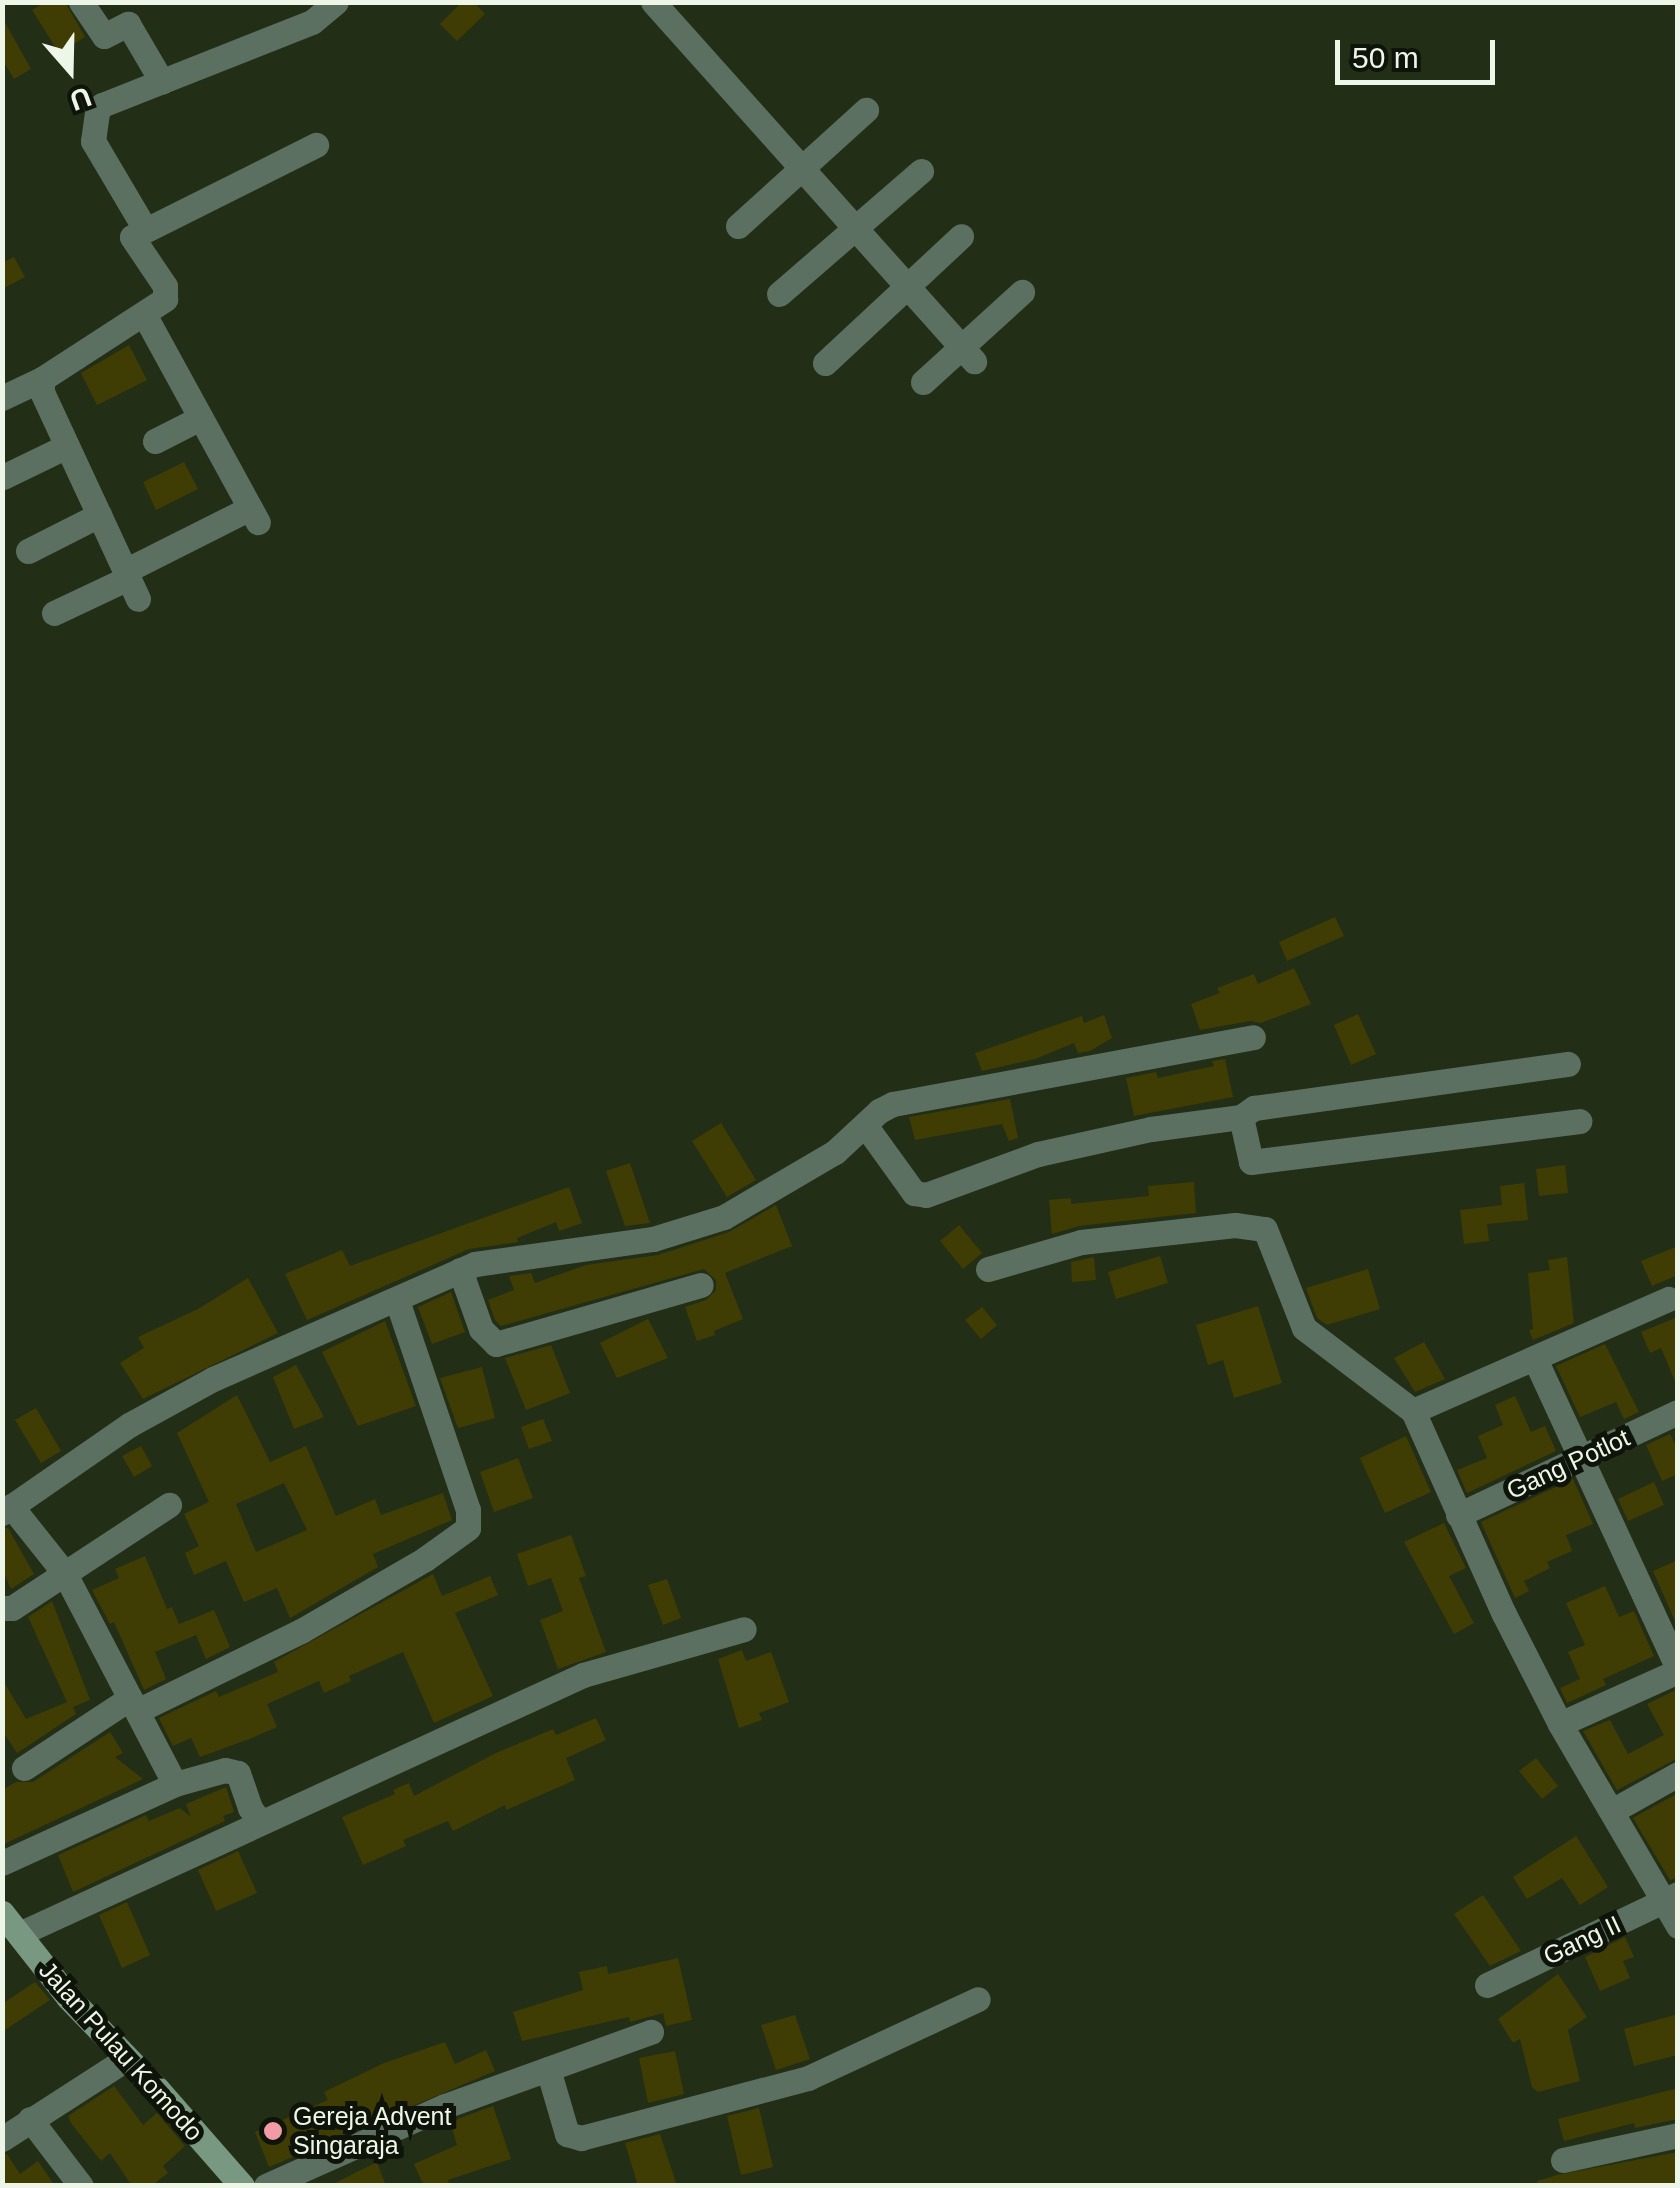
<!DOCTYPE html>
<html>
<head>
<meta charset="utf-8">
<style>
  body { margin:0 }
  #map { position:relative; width:1680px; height:2188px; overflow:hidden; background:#222e16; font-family:Arial,sans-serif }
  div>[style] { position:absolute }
  .building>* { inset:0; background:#403d04 }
  .street>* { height:25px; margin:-12.5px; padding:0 12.5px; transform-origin:12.5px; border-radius:12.5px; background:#5c7062 }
  .secondary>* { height:25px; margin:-12.5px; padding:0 12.5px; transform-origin:12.5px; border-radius:12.5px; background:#789881 }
  .dots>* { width:28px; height:28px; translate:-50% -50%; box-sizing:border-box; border:5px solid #0f140a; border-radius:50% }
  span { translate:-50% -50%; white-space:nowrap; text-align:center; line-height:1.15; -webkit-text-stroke:10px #0f140a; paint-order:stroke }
  .street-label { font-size:25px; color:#eef6e7 }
  .poi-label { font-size:25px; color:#eef6e7 }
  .left { translate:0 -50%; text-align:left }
  .frame { position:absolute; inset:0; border:5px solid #eef6e7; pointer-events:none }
  .north { position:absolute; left:20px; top:20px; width:100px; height:100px; -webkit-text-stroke:8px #0f140a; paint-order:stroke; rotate:160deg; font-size:28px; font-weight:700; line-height:40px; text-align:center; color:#eef6e7 }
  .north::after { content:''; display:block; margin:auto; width:35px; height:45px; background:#eef6e7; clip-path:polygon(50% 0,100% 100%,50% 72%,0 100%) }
  .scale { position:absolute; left:1335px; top:40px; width:160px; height:45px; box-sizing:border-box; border:5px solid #eef6e7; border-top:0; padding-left:12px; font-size:30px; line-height:35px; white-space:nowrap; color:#eef6e7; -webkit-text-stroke:8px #0f140a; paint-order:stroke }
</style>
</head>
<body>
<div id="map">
  <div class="building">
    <i style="clip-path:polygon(46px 2px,65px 2px,85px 37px,59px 53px,32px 10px)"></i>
    <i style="clip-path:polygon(462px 2px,474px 2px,485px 14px,457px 41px,440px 24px)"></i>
    <i style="clip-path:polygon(2px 17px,31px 69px,14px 79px,2px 59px)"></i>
    <i style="clip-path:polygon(14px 257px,25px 277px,2px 289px,2px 263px)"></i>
    <i style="clip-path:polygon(129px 345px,147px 380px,97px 405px,81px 373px)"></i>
    <i style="clip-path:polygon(184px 462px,198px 489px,156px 510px,143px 482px)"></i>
    <i style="clip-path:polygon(1335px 917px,1344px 936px,1287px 961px,1279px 942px)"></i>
    <i style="clip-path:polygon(1294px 968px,1311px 1004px,1261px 1023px,1250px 1021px,1200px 1030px,1191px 1004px,1220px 993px,1217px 988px,1254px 974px,1258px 984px)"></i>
    <i style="clip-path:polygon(1358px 1014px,1376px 1054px,1351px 1065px,1334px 1025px)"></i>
    <i style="clip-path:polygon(1104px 1015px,1112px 1038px,1090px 1051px,1078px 1053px,1074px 1043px,1035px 1059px,982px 1071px,975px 1053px,1082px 1016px,1084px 1023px)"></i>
    <i style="clip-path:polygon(1225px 1059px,1233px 1097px,1134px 1116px,1126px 1078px,1156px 1072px,1158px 1078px,1214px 1066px,1212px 1061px)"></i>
    <i style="clip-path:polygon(1010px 1099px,1018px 1138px,1009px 1141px,1002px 1124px,915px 1140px,909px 1117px)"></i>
    <i style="clip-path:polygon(721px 1123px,756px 1180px,727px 1197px,692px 1141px)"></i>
    <i style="clip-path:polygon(630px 1163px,650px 1223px,625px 1226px,606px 1171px)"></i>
    <i style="clip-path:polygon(1565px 1165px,1568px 1193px,1539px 1196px,1536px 1169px)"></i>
    <i style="clip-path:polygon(1194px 1182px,1196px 1213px,1079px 1226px,1052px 1234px,1049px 1200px,1071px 1198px,1071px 1204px,1149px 1196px,1148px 1186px)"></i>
    <i style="clip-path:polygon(1524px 1183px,1528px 1220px,1487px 1224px,1489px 1241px,1464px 1244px,1460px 1210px,1502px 1205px,1500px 1186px)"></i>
    <i style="clip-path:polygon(569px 1187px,582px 1223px,559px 1231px,556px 1222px,517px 1238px,518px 1242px,469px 1249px,307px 1320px,285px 1274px,342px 1250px,350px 1266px)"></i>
    <i style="clip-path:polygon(776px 1205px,792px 1246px,725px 1273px,743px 1319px,714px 1331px,715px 1335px,697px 1341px,685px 1307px,706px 1300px,716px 1290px,716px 1280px,704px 1269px,501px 1326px,495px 1320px,488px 1300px,514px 1290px,509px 1276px,531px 1273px,535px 1283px,586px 1265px,658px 1255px,729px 1232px)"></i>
    <i style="clip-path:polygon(959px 1225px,982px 1253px,963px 1269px,940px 1241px)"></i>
    <i style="clip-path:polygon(1678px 1246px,1678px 1275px,1652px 1286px,1641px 1261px)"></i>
    <i style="clip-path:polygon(1160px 1256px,1168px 1283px,1116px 1299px,1108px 1272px)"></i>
    <i style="clip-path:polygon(1094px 1257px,1096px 1280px,1072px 1282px,1071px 1262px)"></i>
    <i style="clip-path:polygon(1567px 1257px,1574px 1323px,1533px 1340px,1529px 1330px,1533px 1329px,1528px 1273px,1550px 1270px,1548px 1260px)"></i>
    <i style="clip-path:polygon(1368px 1269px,1380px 1309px,1327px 1325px,1317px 1318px,1306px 1288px)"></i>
    <i style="clip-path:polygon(248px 1278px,278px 1333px,143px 1399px,120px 1363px,144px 1348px,138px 1337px,198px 1309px)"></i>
    <i style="clip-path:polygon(451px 1292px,465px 1332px,432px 1344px,418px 1307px)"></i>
    <i style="clip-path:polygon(1258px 1306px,1282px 1383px,1234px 1398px,1223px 1360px,1208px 1365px,1196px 1325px)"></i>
    <i style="clip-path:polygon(982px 1307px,997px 1325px,981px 1339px,965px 1320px)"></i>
    <i style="clip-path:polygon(1678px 1317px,1678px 1386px,1677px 1386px,1661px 1348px,1650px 1353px,1641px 1332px)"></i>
    <i style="clip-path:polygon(648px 1319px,668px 1358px,617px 1378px,600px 1343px)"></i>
    <i style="clip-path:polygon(385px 1321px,416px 1406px,358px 1426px,322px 1352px)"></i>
    <i style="clip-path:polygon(1424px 1342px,1445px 1379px,1415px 1392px,1394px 1358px)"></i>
    <i style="clip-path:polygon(1605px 1344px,1639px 1412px,1624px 1419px,1616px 1402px,1580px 1417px,1556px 1366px)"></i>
    <i style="clip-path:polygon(551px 1345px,570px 1393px,526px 1410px,505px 1358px)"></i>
    <i style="clip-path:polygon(296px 1365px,324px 1417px,294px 1429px,273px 1377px)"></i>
    <i style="clip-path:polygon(482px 1367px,495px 1418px,458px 1428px,440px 1378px)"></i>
    <i style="clip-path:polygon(evenodd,237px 1395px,270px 1462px,306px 1446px,336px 1516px,375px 1499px,381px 1515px,443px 1493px,452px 1520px,373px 1554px,378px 1567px,290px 1618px,277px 1588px,244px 1602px,226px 1561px,194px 1575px,185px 1553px,199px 1546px,184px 1514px,209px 1502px,177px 1433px,237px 1395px,284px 1483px,307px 1530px,256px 1552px,236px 1504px,284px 1483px)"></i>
    <i style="clip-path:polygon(1515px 1396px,1531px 1432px,1545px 1426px,1556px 1451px,1467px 1493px,1457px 1470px,1487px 1458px,1478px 1436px,1503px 1425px,1495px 1405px)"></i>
    <i style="clip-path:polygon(36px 1408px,61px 1451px,41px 1463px,15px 1420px)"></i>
    <i style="clip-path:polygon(543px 1419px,552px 1441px,529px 1449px,521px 1427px)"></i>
    <i style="clip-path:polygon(1670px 1434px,1678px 1450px,1678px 1474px,1662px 1481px,1646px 1445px)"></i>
    <i style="clip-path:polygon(1406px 1436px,1431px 1492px,1385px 1513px,1360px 1458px)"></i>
    <i style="clip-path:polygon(141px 1446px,152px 1466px,134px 1477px,122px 1456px)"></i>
    <i style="clip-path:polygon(518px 1458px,533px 1498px,494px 1512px,480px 1472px)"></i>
    <i style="clip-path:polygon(1573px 1479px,1593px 1524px,1566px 1535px,1572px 1551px,1547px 1562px,1550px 1568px,1524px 1581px,1529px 1591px,1515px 1598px,1481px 1522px)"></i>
    <i style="clip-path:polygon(1654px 1482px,1664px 1505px,1628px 1521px,1618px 1499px)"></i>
    <i style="clip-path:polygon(1444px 1523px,1466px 1568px,1449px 1576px,1474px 1623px,1454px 1634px,1404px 1542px)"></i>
    <i style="clip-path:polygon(8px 1528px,34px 1574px,11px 1589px,2px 1569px,2px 1529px)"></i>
    <i style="clip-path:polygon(571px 1535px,586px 1576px,579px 1578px,606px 1652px,558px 1669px,540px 1620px,563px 1611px,551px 1578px,528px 1586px,517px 1554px)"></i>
    <i style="clip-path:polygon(145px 1556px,167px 1609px,172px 1607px,179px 1624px,214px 1610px,230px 1647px,206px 1659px,196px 1635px,155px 1652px,166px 1679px,144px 1690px,114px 1622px,110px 1624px,92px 1590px,119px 1578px,115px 1569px)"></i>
    <i style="clip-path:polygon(1678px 1560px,1678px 1628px,1653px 1571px)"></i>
    <i style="clip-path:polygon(433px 1574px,442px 1596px,490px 1576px,498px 1595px,455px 1613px,493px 1696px,434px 1723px,403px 1652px,349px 1676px,351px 1681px,324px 1693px,319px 1681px,267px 1704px,277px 1727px,252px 1738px,200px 1757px,191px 1738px,173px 1746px,159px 1718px,216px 1691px,219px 1697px,278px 1672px,274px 1662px)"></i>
    <i style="clip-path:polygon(667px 1579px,681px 1618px,663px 1625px,648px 1585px)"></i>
    <i style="clip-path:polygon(1605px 1586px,1619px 1617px,1634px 1611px,1654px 1656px,1603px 1679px,1606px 1685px,1567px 1703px,1560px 1688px,1580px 1679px,1568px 1652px,1585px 1645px,1566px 1603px)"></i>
    <i style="clip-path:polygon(52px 1601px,90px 1700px,73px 1707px,76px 1714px,17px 1753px,2px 1730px,2px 1679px,26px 1719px,67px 1702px,28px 1617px)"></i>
    <i style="clip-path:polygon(742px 1650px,746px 1661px,771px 1652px,789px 1702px,759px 1713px,762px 1720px,739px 1728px,718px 1659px)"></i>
    <i style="clip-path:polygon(1678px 1689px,1678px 1758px,1617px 1790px,1583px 1731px,1610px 1720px,1628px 1754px,1664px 1735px,1647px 1704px)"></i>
    <i style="clip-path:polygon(596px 1718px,606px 1740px,566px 1758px,575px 1780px,506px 1810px,505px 1805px,453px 1831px,448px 1821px,403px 1840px,406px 1846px,363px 1865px,342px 1817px,395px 1794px,393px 1790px,409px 1783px,414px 1796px,496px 1753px,553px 1729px,556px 1735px)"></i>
    <i style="clip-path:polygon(110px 1732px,123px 1753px,115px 1757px,143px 1779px,2px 1845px,2px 1790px,16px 1782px,33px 1782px)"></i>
    <i style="clip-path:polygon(1536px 1758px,1558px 1786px,1542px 1799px,1519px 1771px)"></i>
    <i style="clip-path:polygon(226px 1787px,234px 1812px,223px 1816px,225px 1821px,73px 1892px,58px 1855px,146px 1815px,149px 1821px,180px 1808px,191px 1817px,186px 1804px)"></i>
    <i style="clip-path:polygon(1678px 1793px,1678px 1878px,1670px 1880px,1633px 1818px)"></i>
    <i style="clip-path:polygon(1576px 1836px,1608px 1887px,1580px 1905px,1562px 1878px,1527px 1899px,1513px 1877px)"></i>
    <i style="clip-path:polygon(238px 1851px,257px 1893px,216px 1911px,198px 1870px)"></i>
    <i style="clip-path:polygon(1483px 1895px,1521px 1951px,1490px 1966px,1454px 1914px)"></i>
    <i style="clip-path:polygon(127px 1902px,150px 1955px,122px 1968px,99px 1915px)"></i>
    <i style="clip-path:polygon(1625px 1937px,1634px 1957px,1623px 1961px,1630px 1978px,1600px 1991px,1585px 1957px)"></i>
    <i style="clip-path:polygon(678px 1958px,692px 2020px,666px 2026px,663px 2013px,630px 2022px,629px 2017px,522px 2041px,513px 2012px,583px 1990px,579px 1972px,607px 1966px,608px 1974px)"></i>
    <i style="clip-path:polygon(1558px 1974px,1587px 2017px,1568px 2030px,1580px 2081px,1538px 2092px,1532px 2087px,1520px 2039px,1513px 2043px,1498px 2019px)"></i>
    <i style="clip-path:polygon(35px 1982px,50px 2000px,2px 2032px,2px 2004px)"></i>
    <i style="clip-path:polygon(1678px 2014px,1678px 2055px,1634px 2066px,1624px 2029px)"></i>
    <i style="clip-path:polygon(795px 2015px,810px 2059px,776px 2070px,761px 2025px)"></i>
    <i style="clip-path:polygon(445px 2042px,455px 2064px,486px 2050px,495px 2071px,269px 2167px,255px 2132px,328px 2100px,324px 2092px,384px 2063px)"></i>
    <i style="clip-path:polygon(675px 2051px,684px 2094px,648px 2103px,639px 2058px)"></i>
    <i style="clip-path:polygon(114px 2086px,143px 2125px,157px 2113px,185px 2146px,163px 2166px,168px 2173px,151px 2186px,132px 2186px,110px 2153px,101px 2161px,71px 2123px,68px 2116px)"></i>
    <i style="clip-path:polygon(1678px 2088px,1678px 2119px,1635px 2128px,1634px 2123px,1564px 2141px,1558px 2119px)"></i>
    <i style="clip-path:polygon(493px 2106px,511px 2159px,448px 2180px,450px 2186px,424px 2186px,414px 2164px,457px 2145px,450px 2122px)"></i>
    <i style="clip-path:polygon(759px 2108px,773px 2167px,741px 2175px,727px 2116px)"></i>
    <i style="clip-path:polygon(660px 2134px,677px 2186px,638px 2186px,625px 2143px)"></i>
    <i style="clip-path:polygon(1678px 2152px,1678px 2186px,1538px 2186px,1537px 2181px,1557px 2175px)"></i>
    <i style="clip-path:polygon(7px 2154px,20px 2174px,38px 2161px,55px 2186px,2px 2186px,2px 2155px)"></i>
    <i style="clip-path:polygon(377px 2162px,386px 2186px,329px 2186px)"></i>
  </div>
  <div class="street">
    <i style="left:81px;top:2px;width:41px;rotate:55.9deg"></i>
    <i style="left:104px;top:36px;width:27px;rotate:-27deg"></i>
    <i style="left:128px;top:24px;width:67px;rotate:59.6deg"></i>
    <i style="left:653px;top:2px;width:482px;rotate:48.2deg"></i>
    <i style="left:738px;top:226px;width:173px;rotate:-42.2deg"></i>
    <i style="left:145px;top:229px;width:102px;rotate:-120.6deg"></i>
    <i style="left:93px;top:141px;width:30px;rotate:-82deg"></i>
    <i style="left:97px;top:111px;width:8px;rotate:-50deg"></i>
    <i style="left:102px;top:105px;width:226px;rotate:-21.6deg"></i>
    <i style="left:312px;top:22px;width:31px;rotate:-40deg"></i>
    <i style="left:779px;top:294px;width:188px;rotate:-40.9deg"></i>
    <i style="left:145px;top:316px;width:235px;rotate:61.3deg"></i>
    <i style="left:825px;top:363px;width:186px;rotate:-43deg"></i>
    <i style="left:42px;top:379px;width:13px;rotate:90deg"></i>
    <i style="left:42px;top:392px;width:228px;rotate:65.1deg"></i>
    <i style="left:923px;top:382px;width:134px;rotate:-42.3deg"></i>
    <i style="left:2px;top:398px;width:44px;rotate:-25.4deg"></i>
    <i style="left:42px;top:379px;width:147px;rotate:-33deg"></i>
    <i style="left:165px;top:299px;width:13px;rotate:-90deg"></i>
    <i style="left:165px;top:286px;width:59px;rotate:-124deg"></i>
    <i style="left:132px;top:237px;width:206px;rotate:-26.6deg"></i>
    <i style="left:155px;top:441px;width:51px;rotate:-27.1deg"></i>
    <i style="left:3px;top:477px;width:71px;rotate:-25.8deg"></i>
    <i style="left:28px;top:551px;width:80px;rotate:-26.9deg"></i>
    <i style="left:125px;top:571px;width:140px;rotate:-26.7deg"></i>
    <i style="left:54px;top:613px;width:82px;rotate:-25.3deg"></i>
    <i style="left:1241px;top:1117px;width:46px;rotate:77.5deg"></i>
    <i style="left:1251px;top:1162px;width:331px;rotate:-7.1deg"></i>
    <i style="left:865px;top:1125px;width:84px;rotate:54.2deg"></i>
    <i style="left:914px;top:1193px;width:12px;rotate:9deg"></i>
    <i style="left:926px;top:1195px;width:119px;rotate:-20.1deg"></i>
    <i style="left:1038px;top:1154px;width:116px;rotate:-12.5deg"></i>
    <i style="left:1151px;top:1129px;width:91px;rotate:-7.6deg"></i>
    <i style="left:1241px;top:1117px;width:16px;rotate:-35deg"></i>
    <i style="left:1254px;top:1108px;width:317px;rotate:-8deg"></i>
    <i style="left:988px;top:1269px;width:97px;rotate:-16.2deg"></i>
    <i style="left:1081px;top:1242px;width:155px;rotate:-6.3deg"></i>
    <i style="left:1235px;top:1225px;width:30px;rotate:8deg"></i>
    <i style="left:1265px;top:1229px;width:106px;rotate:68.5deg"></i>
    <i style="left:1304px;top:1328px;width:137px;rotate:37.3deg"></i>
    <i style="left:1413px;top:1411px;width:222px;rotate:65.9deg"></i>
    <i style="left:1504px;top:1614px;width:123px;rotate:63deg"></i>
    <i style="left:1560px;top:1724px;width:234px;rotate:59.7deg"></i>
    <i style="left:460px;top:1270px;width:63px;rotate:70.4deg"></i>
    <i style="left:481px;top:1329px;width:21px;rotate:45deg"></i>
    <i style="left:496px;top:1344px;width:213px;rotate:-16.1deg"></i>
    <i style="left:1535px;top:1359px;width:340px;rotate:65.2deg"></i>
    <i style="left:1413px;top:1411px;width:279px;rotate:-23.7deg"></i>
    <i style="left:11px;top:1506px;width:87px;rotate:51.5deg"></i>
    <i style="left:65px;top:1574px;width:237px;rotate:62.4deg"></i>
    <i style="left:2px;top:1513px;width:155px;rotate:-34.7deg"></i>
    <i style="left:129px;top:1425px;width:96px;rotate:-28.7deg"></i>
    <i style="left:213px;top:1379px;width:286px;rotate:-23.7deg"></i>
    <i style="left:475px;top:1264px;width:180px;rotate:-8deg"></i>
    <i style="left:653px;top:1239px;width:74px;rotate:-17.2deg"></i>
    <i style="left:724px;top:1217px;width:129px;rotate:-30.4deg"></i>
    <i style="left:835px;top:1152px;width:60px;rotate:-43deg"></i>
    <i style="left:879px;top:1111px;width:16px;rotate:-27deg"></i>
    <i style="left:893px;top:1104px;width:366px;rotate:-10.5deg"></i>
    <i style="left:1458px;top:1515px;width:243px;rotate:-25.1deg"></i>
    <i style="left:2px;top:1608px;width:10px"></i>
    <i style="left:12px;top:1608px;width:188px;rotate:-33.3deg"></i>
    <i style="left:139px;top:1710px;width:180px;rotate:-26deg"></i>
    <i style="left:301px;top:1631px;width:143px;rotate:-30.1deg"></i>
    <i style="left:425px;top:1559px;width:53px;rotate:-35.8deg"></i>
    <i style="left:468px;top:1528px;width:18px;rotate:-90deg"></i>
    <i style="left:468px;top:1510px;width:222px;rotate:-108.7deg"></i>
    <i style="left:1560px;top:1724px;width:129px;rotate:-24.2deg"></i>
    <i style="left:24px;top:1768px;width:127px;rotate:-33.4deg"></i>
    <i style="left:1612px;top:1811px;width:76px;rotate:-29.3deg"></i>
    <i style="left:2px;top:1863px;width:190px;rotate:-24.5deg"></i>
    <i style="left:175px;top:1784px;width:52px;rotate:-15.6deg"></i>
    <i style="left:225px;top:1770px;width:13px;rotate:13deg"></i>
    <i style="left:238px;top:1773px;width:37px;rotate:71deg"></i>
    <i style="left:250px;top:1808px;width:17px;rotate:54deg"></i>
    <i style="left:19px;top:1934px;width:621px;rotate:-24.67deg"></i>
    <i style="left:583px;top:1675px;width:167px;rotate:-15.9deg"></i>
    <i style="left:1487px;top:1985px;width:212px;rotate:-25.5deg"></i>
    <i style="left:548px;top:2069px;width:68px;rotate:73.7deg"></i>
    <i style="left:567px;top:2134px;width:15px;rotate:16deg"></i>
    <i style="left:581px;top:2138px;width:235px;rotate:-14.8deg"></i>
    <i style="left:808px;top:2078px;width:187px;rotate:-24.9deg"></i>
    <i style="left:30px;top:2119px;width:84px;rotate:52.7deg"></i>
    <i style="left:2px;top:2139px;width:148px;rotate:-32.8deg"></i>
    <i style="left:1563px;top:2160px;width:118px;rotate:-12.3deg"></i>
    <i style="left:266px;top:2186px;width:196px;rotate:-24.1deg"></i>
    <i style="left:445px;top:2106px;width:219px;rotate:-19.8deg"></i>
  </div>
  <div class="secondary">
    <i style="left:2px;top:1913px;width:107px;rotate:51.8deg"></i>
    <i style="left:68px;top:1997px;width:129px;rotate:45.9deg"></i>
    <i style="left:158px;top:2090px;width:128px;rotate:48.8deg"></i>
  </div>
  <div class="dots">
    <i style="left:273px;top:2131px;background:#f39aa7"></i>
  </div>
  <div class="street-label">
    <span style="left:1568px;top:1464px;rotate:-25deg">Gang Potlot</span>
    <span style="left:1582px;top:1940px;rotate:-25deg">Gang II</span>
    <span style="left:121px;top:2051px;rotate:48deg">Jalan Pulau Komodo</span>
  </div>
  <div class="poi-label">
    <span class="left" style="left:293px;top:2131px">Gereja Advent<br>Singaraja</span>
  </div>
  <div class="frame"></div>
  <div class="north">U</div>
  <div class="scale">50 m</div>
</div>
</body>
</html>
